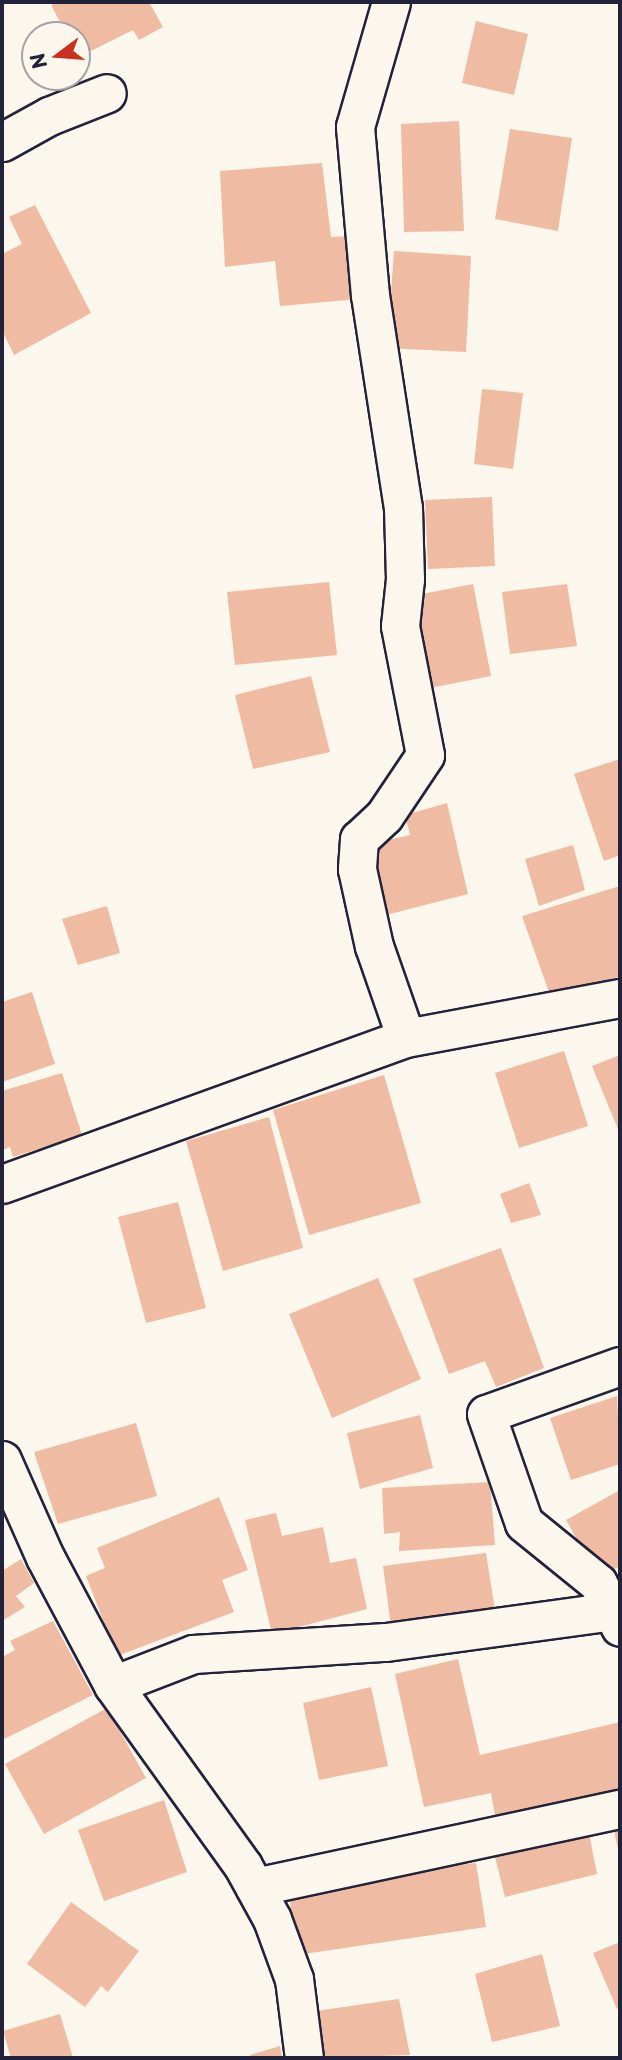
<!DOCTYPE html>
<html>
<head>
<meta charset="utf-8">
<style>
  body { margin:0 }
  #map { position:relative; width:622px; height:2060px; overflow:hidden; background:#fbf7ec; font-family:"Playpen Sans",sans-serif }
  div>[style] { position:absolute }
  .building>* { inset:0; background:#f0bba3 }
  .roads { filter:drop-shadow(2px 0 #22223b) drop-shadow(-2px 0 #22223b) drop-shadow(0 2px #22223b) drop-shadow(0 -2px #22223b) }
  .minor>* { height:37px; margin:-18.5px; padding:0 18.5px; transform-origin:18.5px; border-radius:18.5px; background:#fbf7ec }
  span { translate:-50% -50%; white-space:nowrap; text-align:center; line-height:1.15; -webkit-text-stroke:5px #fbf7ec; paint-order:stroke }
  .frame { position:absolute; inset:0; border:4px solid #22223b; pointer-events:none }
  .north { position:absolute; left:21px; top:21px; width:70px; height:70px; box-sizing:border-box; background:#fbf7ec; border:2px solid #a4a2a5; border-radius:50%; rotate:254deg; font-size:19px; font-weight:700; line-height:28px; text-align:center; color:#22223b }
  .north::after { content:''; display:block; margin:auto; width:24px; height:32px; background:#c8321e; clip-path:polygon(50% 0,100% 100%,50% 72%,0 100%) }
</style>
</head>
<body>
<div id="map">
  <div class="building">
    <i style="clip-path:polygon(58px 2px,149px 2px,163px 27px,139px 40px,133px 30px,79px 57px,77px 35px,67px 35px,51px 5px)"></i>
    <i style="clip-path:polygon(476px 21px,528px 34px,514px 95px,462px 83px)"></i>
    <i style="clip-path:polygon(459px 121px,464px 231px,404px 232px,401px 124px)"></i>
    <i style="clip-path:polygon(510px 129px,572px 138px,558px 231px,495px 219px)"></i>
    <i style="clip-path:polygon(322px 163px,331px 237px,352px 236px,359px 299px,280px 306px,275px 261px,225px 267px,220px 171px)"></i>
    <i style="clip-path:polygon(35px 205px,91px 313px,14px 355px,2px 330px,2px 254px,22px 244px,9px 217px)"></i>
    <i style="clip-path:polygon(394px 251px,471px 256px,466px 352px,387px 348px)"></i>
    <i style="clip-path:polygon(482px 389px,523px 393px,513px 469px,474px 464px)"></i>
    <i style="clip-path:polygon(492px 497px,495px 566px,428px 569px,425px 500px)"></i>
    <i style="clip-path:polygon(329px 582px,337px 655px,235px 665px,227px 592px)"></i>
    <i style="clip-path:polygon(473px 584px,491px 676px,430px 688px,412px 596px)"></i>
    <i style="clip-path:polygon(567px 584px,577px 646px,510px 654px,502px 592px)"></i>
    <i style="clip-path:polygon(311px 676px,330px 752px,253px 769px,235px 695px)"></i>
    <i style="clip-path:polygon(620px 759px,620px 855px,604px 861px,574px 774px)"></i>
    <i style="clip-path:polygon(447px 803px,468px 894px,382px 916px,367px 845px,410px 835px,405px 815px)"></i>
    <i style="clip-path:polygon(573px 845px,585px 890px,539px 906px,525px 859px)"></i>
    <i style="clip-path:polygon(620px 886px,620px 976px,551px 998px,522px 916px)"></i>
    <i style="clip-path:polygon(107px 906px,120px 953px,78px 965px,62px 919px)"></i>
    <i style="clip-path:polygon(32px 992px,55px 1064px,2px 1082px,2px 1002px)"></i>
    <i style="clip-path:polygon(564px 1051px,588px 1126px,519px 1148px,495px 1073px)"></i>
    <i style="clip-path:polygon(620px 1055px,620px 1134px,592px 1066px)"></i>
    <i style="clip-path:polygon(62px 1073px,82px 1135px,13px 1157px,10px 1147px,2px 1150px,2px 1091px)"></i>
    <i style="clip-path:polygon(384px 1075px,421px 1203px,309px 1235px,273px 1110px)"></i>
    <i style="clip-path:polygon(269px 1117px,303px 1248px,223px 1271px,186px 1141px)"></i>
    <i style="clip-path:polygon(529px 1183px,541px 1215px,511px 1223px,500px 1194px)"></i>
    <i style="clip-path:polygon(178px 1202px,206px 1308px,146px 1323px,118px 1217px)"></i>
    <i style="clip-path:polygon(501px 1248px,544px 1368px,496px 1387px,485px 1361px,449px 1374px,413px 1279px)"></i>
    <i style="clip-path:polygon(378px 1278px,421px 1379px,332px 1418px,289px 1314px)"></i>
    <i style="clip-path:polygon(617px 1396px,620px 1464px,571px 1480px,550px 1418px)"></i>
    <i style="clip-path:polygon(420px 1415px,433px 1468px,360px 1489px,347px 1433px)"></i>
    <i style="clip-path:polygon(136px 1423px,157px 1496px,58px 1524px,34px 1452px)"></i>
    <i style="clip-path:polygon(490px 1482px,495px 1545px,399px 1551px,400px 1532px,384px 1534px,382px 1488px)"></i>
    <i style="clip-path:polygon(620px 1490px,620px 1566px,599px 1578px,566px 1520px)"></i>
    <i style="clip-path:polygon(219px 1497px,248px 1570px,222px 1580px,234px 1612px,117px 1656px,86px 1576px,105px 1568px,97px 1548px)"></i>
    <i style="clip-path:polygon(276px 1513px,282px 1536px,323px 1527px,330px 1563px,356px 1558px,367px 1609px,272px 1634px,245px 1520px)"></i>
    <i style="clip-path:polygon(486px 1553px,495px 1610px,391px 1626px,383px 1566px)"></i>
    <i style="clip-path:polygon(21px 1559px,34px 1583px,16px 1596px,25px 1607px,2px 1621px,2px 1571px)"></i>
    <i style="clip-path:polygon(53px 1621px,93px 1695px,2px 1740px,2px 1657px,15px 1650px,10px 1641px)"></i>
    <i style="clip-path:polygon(458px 1659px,480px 1755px,620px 1722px,620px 1797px,497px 1826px,491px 1793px,424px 1807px,395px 1674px)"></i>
    <i style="clip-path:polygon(371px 1687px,388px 1766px,319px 1780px,303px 1703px)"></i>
    <i style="clip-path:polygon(107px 1708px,146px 1778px,44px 1834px,5px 1764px)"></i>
    <i style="clip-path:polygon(164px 1800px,187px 1872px,104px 1901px,78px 1830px)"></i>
    <i style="clip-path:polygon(620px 1819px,620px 1853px,619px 1854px,612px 1821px)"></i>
    <i style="clip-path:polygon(589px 1833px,597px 1874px,505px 1897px,495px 1857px)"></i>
    <i style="clip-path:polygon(476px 1863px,486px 1927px,297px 1955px,288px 1886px)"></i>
    <i style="clip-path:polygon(71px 1902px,139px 1951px,108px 1992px,101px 1986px,85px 2007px,27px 1964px)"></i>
    <i style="clip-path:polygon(620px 1942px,620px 2008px,617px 2009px,593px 1953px)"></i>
    <i style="clip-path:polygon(542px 1954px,560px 2026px,492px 2042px,475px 1974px)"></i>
    <i style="clip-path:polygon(399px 1999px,410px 2055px,325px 2058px,316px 2011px)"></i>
    <i style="clip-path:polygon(60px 2014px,73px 2058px,11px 2058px,3px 2031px)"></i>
    <i style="clip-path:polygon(280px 2046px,282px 2058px,251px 2058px,250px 2055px)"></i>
  </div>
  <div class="roads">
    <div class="minor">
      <i style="left:391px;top:2px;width:130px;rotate:106.1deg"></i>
      <i style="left:355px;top:127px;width:169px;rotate:84.9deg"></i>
      <i style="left:370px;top:295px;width:216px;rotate:81.2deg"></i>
      <i style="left:403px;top:508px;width:71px;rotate:88.4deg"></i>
      <i style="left:405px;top:579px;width:47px;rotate:96.1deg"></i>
      <i style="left:400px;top:626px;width:131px;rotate:79deg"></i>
      <i style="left:425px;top:755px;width:73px;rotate:123.9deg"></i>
      <i style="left:384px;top:816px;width:34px;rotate:137deg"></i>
      <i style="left:359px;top:839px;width:30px;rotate:94deg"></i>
      <i style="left:357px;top:869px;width:79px;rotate:77.6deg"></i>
      <i style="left:374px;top:946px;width:97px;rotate:70.8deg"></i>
      <i style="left:2px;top:142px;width:54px;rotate:-29deg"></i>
      <i style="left:49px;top:116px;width:62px;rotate:-21.6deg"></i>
      <i style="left:2px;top:1184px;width:430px;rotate:-19.9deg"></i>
      <i style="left:406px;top:1038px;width:218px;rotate:-10.6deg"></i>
      <i style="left:620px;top:1366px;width:142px;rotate:160.3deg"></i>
      <i style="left:486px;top:1414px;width:115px;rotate:70.8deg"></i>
      <i style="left:524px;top:1523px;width:95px;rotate:39deg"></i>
      <i style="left:598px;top:1583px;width:49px;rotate:63.4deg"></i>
      <i style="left:2px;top:1460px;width:106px;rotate:66.1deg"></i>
      <i style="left:45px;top:1557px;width:145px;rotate:62deg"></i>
      <i style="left:113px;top:1685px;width:223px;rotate:54.3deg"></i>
      <i style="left:243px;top:1866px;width:60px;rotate:61.3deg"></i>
      <i style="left:272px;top:1919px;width:64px;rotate:69.9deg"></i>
      <i style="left:294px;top:1979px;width:80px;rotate:82.8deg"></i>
      <i style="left:113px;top:1685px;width:86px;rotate:-21.2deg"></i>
      <i style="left:193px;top:1654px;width:193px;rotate:-3.6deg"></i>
      <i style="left:386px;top:1642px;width:228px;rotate:-7.8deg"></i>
      <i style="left:255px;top:1887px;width:373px;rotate:-12.1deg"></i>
    </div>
  </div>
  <div class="frame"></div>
  <div class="north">N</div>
</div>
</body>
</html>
